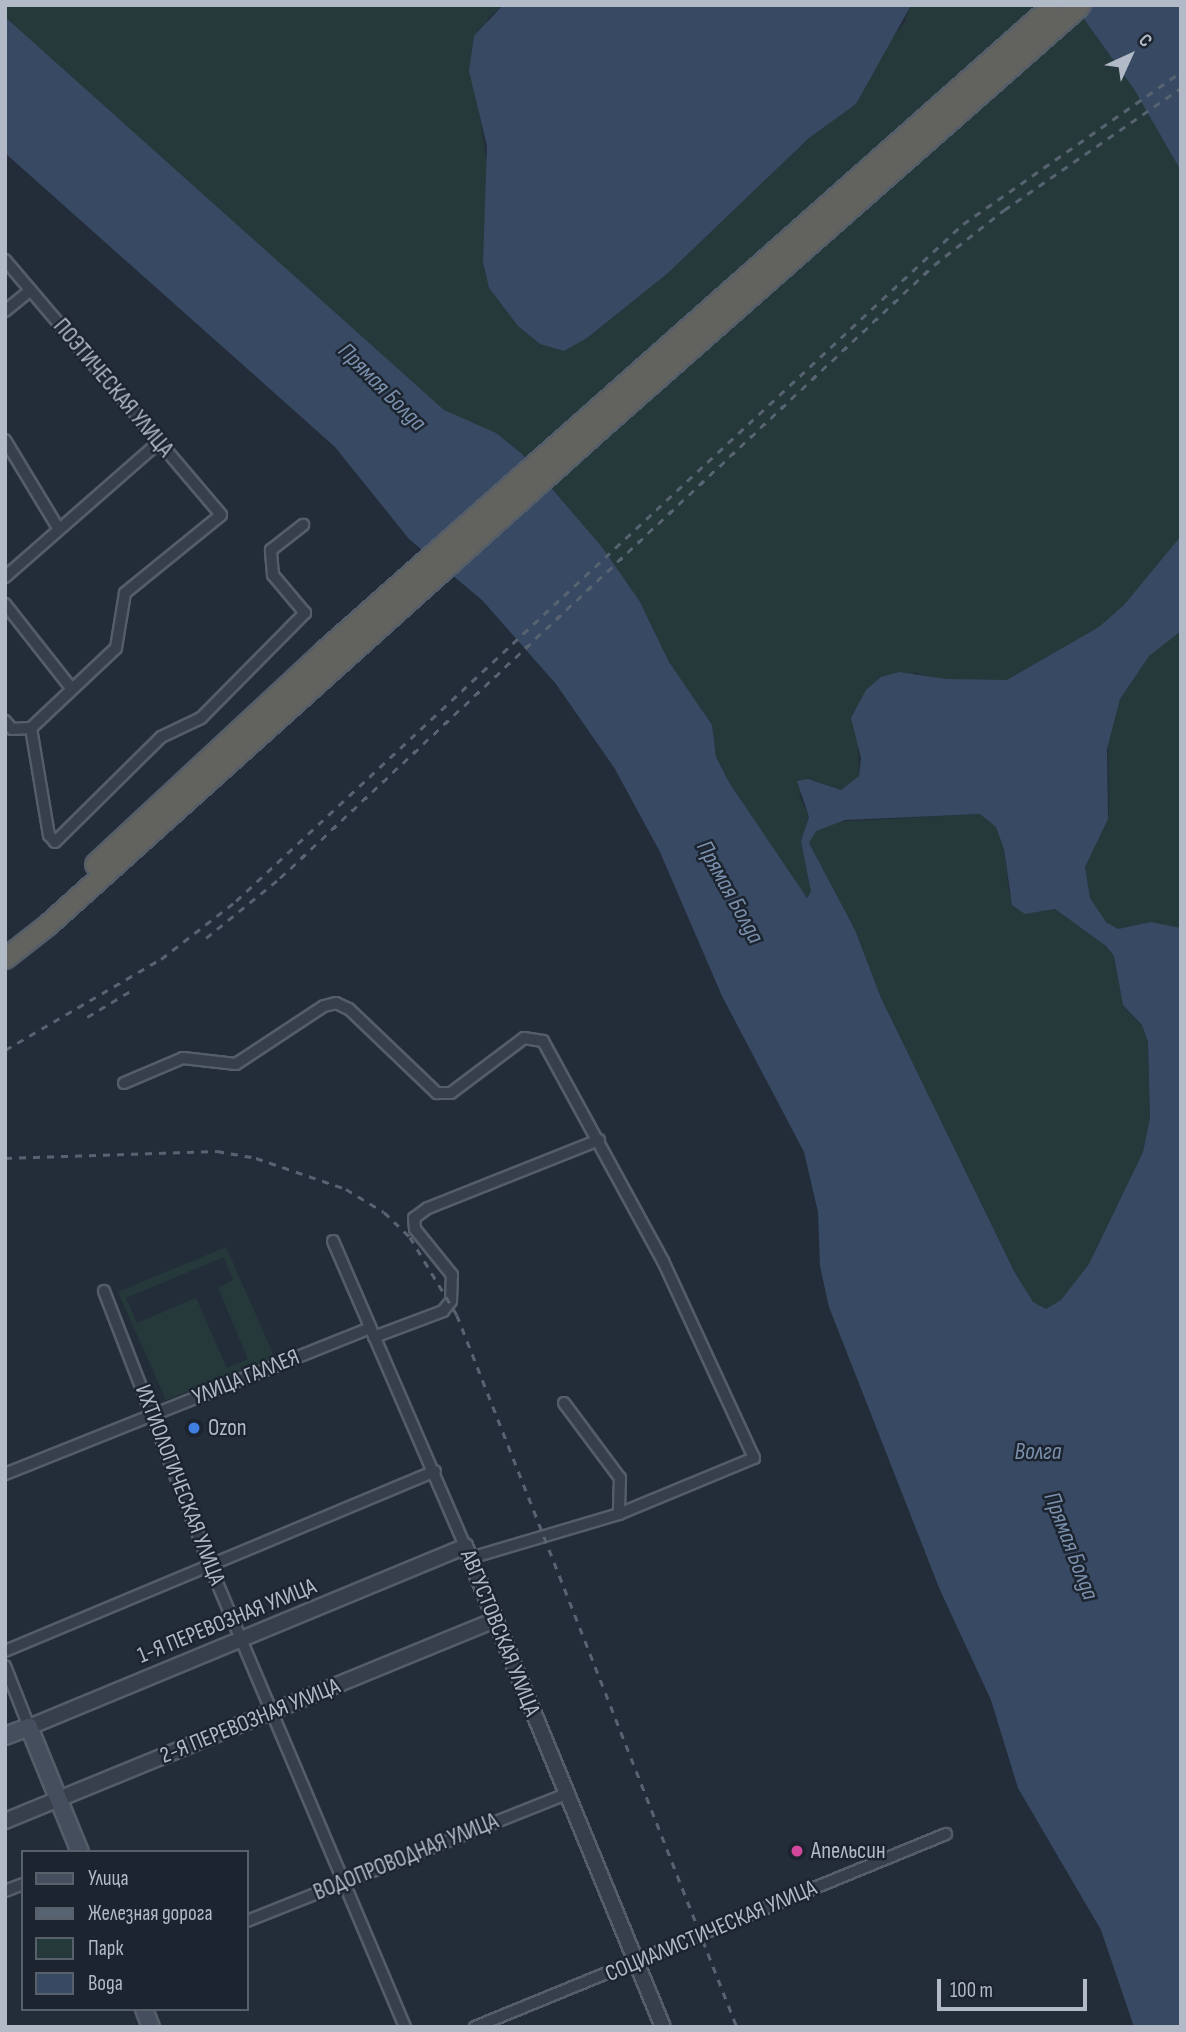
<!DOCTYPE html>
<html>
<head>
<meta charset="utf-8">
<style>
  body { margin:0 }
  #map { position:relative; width:1186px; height:2032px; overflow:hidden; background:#232d3a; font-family:"Sofia Sans Condensed",sans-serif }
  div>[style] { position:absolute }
  .green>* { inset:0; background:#25393b }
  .water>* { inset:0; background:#384a63 }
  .roads { filter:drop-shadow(2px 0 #545d68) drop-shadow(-2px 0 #545d68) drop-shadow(0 2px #545d68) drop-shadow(0 -2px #545d68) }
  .minor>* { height:10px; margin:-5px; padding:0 5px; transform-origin:5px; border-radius:5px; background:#363f4a }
  .tertiary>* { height:14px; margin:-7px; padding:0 7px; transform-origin:7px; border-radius:7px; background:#363f4a }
  .secondary>* { height:16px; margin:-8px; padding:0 8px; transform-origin:8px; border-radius:8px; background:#444e5d }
  .trunk>* { height:19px; margin:-9.5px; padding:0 9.5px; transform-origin:9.5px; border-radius:9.5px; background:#62625e }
  .rail>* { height:2.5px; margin-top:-1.25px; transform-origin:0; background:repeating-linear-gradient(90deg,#586371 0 7px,transparent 0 14px) }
  .dots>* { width:19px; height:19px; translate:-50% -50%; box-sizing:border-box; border:4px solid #1c242f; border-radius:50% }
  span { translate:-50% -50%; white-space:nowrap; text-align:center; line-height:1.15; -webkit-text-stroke:5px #1c242f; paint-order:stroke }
  .street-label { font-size:23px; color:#b1bac6 }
  .poi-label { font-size:23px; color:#b1bac6 }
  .left { translate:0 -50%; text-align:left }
  .water-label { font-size:24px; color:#7a90ad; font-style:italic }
  .frame { position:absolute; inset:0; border:7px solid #b1bac6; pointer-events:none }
  .legend { position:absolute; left:21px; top:1850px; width:228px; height:161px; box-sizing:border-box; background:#1c242f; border:2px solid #58606b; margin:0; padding:9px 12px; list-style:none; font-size:21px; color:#b1bac6 }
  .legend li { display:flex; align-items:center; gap:14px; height:35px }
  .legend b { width:35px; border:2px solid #58606b }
  .north { position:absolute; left:1095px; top:21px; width:70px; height:70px; -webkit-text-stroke:5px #1c242f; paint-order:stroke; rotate:45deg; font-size:19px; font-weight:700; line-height:28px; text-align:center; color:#b1bac6 }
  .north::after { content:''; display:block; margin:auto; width:24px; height:32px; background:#b1bac6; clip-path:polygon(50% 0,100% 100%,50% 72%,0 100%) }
  .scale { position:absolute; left:937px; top:1979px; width:150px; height:32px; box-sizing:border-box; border:4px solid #b1bac6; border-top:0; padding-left:9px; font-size:21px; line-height:24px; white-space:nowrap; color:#b1bac6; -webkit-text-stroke:5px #1c242f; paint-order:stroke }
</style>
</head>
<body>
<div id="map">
  <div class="green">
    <i style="clip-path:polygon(5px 5px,503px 5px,488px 18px,478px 102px,488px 172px,483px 262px,489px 288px,518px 326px,541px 344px,564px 351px,587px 338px,668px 273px,809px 138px,856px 104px,890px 41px,905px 22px,910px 5px,1074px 5px,1134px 89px,1181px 171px,1181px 928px,1152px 922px,1118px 929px,1106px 922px,1090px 898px,1085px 867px,1109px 813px,1108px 740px,914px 672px,858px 745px,859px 776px,841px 790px,808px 779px,799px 795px,809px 817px,801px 841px,811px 892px,810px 897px,802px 895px,730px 784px,716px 757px,712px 725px,669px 662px,648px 618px,602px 547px,522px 454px,444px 410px,86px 93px,5px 17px)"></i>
    <i style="clip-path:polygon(980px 814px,997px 827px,1004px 849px,1009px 893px,1025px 914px,1055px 909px,1106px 946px,1114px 956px,1123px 1005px,1142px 1025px,1148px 1042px,1150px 1118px,1143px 1152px,1089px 1264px,1061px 1300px,1046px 1309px,1033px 1302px,1015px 1273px,881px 998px,855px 930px,809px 843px,815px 831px,833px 822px)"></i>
    <i style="clip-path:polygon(evenodd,226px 1247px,275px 1358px,166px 1400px,118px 1292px,226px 1247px,224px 1257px,233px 1280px,218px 1288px,248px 1359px,227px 1368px,196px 1298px,137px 1323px,126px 1298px,224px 1257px)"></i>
  </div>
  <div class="water">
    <i style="clip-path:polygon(503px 5px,910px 5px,910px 7px,856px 104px,809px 138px,668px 273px,587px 338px,564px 351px,540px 344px,518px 326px,489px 288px,483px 262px,487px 146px,469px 71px,474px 36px)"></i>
    <i style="clip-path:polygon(1074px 5px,1181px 5px,1181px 171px,1134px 89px)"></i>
    <i style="clip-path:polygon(evenodd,5px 17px,444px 410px,496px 433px,522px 454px,602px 547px,640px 602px,669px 662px,712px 725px,716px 757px,730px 784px,807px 898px,811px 892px,801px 841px,809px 817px,797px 781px,808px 779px,841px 790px,859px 776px,861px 758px,851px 718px,866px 690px,881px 677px,899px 672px,946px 679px,1007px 680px,1099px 627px,1124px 605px,1181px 536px,1181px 631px,1149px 656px,1120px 699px,1107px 749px,1108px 819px,1085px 867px,1090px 898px,1106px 922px,1118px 929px,1151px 922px,1181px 928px,1181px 2027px,1134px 2027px,1101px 1930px,1018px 1788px,991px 1700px,940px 1590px,829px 1307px,820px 1266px,818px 1212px,804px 1152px,722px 996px,660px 852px,615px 769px,556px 684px,482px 600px,409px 539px,335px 447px,5px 153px,5px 17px,980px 814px,996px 827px,1004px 849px,1012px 905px,1025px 914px,1055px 909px,1106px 946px,1114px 956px,1123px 1005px,1142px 1025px,1148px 1042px,1150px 1118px,1143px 1152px,1089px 1264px,1061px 1300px,1046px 1309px,1033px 1302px,1015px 1273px,881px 998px,855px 930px,809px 843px,816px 831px,845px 820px,980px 814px)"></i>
  </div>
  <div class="roads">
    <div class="minor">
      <i style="left:5px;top:260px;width:334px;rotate:49.7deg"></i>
      <i style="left:221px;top:515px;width:124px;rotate:140.9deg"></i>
      <i style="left:125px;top:593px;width:56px;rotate:99.3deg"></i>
      <i style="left:116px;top:648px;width:117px;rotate:136.7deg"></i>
      <i style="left:31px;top:728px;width:19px;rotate:177deg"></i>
      <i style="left:12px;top:729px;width:11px;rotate:-131deg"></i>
      <i style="left:5px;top:311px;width:33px;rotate:-39deg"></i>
      <i style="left:5px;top:440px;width:103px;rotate:58.9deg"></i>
      <i style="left:5px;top:577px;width:205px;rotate:-41.2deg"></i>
      <i style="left:5px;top:604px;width:107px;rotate:51.8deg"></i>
      <i style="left:31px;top:728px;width:109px;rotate:80.5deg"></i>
      <i style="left:49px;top:835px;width:9px;rotate:49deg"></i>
      <i style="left:55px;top:842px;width:149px;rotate:-44.7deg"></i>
      <i style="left:161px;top:737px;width:44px;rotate:-25.4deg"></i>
      <i style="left:201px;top:718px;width:148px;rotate:-45.3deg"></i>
      <i style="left:305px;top:613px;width:50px;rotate:-130.1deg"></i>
      <i style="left:273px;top:575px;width:25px;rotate:-95deg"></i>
      <i style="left:271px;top:550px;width:41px;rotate:-38deg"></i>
      <i style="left:124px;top:1083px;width:64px;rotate:-23deg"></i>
      <i style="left:183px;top:1058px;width:53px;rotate:6.5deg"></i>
      <i style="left:236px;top:1064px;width:105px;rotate:-33.4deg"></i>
      <i style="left:324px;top:1006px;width:12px;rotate:-14deg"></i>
      <i style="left:336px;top:1003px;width:14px;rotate:25deg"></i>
      <i style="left:349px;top:1009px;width:122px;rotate:43.7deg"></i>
      <i style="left:437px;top:1093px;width:14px"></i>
      <i style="left:451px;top:1093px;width:91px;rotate:-37deg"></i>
      <i style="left:524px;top:1038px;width:19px;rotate:9deg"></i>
      <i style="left:543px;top:1041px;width:251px;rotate:61.4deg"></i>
      <i style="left:663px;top:1261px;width:217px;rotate:65.2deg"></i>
      <i style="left:754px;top:1458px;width:146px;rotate:157.5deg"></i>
      <i style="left:619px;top:1514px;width:155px;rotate:163.5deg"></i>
      <i style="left:333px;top:1241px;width:332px;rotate:66.6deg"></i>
      <i style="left:104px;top:1291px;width:295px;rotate:68.9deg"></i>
      <i style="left:210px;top:1566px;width:501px;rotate:67.07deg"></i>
      <i style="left:374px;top:1337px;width:74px;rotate:-20.6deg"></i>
      <i style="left:443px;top:1311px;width:13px;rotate:-51deg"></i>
      <i style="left:451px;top:1301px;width:26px;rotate:-88deg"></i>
      <i style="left:452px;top:1275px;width:59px;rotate:-128.8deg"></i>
      <i style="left:415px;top:1229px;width:11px;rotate:-95deg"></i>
      <i style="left:414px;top:1218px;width:17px;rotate:-36deg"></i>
      <i style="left:428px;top:1208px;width:184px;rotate:-21.7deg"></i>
      <i style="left:564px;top:1403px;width:94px;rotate:53.3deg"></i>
      <i style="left:620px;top:1478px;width:36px;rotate:92deg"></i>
      <i style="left:5px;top:1474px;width:393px;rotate:-21.8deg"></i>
      <i style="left:5px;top:1651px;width:466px;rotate:-22.7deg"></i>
      <i style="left:5px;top:1666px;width:66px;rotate:68.5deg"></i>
      <i style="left:5px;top:1891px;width:19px;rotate:-21deg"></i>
      <i style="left:247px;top:1921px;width:343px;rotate:-21.7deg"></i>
      <i style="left:475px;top:2027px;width:509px;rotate:-22.28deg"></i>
    </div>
    <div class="tertiary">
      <i style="left:29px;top:1727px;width:472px;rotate:-22.5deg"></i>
      <i style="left:465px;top:1546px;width:520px;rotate:67.63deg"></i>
      <i style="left:5px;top:1821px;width:530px;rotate:-22.3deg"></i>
    </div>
    <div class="secondary">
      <i style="left:5px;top:1736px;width:26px;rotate:-21deg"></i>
      <i style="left:29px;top:1727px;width:135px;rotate:67.8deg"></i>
      <i style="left:144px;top:2009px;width:19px;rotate:69deg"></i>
    </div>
    <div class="trunk">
      <i style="left:95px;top:864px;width:313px;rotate:-42.9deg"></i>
      <i style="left:324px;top:651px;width:974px;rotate:-41.55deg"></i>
      <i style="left:5px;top:958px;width:53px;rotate:-38.2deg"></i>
      <i style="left:47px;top:925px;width:745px;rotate:-41.95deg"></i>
      <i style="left:601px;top:427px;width:638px;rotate:-41.38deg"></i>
    </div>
  </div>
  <div class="rail">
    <i style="left:206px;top:938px;width:95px;rotate:-39deg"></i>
    <i style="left:280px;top:878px;width:896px;rotate:-43.15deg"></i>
    <i style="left:934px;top:265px;width:89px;rotate:-38.2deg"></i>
    <i style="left:1004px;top:210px;width:215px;rotate:-34.6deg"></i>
    <i style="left:87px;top:1017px;width:52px;rotate:-31deg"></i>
    <i style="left:5px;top:1050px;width:181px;rotate:-30.3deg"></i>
    <i style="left:161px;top:959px;width:95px;rotate:-37.7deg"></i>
    <i style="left:236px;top:901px;width:993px;rotate:-42.96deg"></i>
    <i style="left:963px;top:224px;width:266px;rotate:-34.9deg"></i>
    <i style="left:5px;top:1158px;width:212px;rotate:-1.9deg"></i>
    <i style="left:217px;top:1151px;width:40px;rotate:10deg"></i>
    <i style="left:256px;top:1158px;width:95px;rotate:19deg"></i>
    <i style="left:346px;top:1189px;width:44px;rotate:31.2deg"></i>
    <i style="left:384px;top:1212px;width:36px;rotate:44deg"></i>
    <i style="left:410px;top:1237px;width:91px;rotate:58.9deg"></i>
    <i style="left:457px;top:1315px;width:765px;rotate:68.53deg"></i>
  </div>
  <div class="dots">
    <i style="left:194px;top:1428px;background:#3f7fe0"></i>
    <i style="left:797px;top:1851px;background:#d1479c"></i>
  </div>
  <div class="street-label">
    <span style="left:113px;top:388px;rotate:50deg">ПОЭТИЧЕСКАЯ УЛИЦА</span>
    <span style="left:246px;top:1377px;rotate:-22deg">УЛИЦА ГАЛЛЕЯ</span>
    <span style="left:180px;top:1485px;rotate:69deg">ИХТИОЛОГИЧЕСКАЯ УЛИЦА</span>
    <span style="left:227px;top:1621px;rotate:-22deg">1-Я ПЕРЕВОЗНАЯ УЛИЦА</span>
    <span style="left:500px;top:1633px;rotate:68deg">АВГУСТОВСКАЯ УЛИЦА</span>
    <span style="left:250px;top:1721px;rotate:-22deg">2-Я ПЕРЕВОЗНАЯ УЛИЦА</span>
    <span style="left:406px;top:1857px;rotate:-22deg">ВОДОПРОВОДНАЯ УЛИЦА</span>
    <span style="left:711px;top:1931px;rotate:-23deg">СОЦИАЛИСТИЧЕСКАЯ УЛИЦА</span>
  </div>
  <div class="poi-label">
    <span class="left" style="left:208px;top:1428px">Ozon</span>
    <span class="left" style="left:811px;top:1851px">Апельсин</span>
  </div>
  <div class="water-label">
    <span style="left:382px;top:387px;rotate:45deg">Прямая Болда</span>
    <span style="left:730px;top:892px;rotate:61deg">Прямая Болда</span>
    <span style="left:1038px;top:1452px">Волга</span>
    <span style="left:1071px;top:1546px;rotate:69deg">Прямая Болда</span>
  </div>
  <div class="frame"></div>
  <ul class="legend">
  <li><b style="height:9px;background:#444e5d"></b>Улица</li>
  <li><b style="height:9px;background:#586371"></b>Железная дорога</li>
  <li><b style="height:19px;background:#25393b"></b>Парк</li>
  <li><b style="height:19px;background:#384a63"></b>Вода</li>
  </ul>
  <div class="north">С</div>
  <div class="scale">100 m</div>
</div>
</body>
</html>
